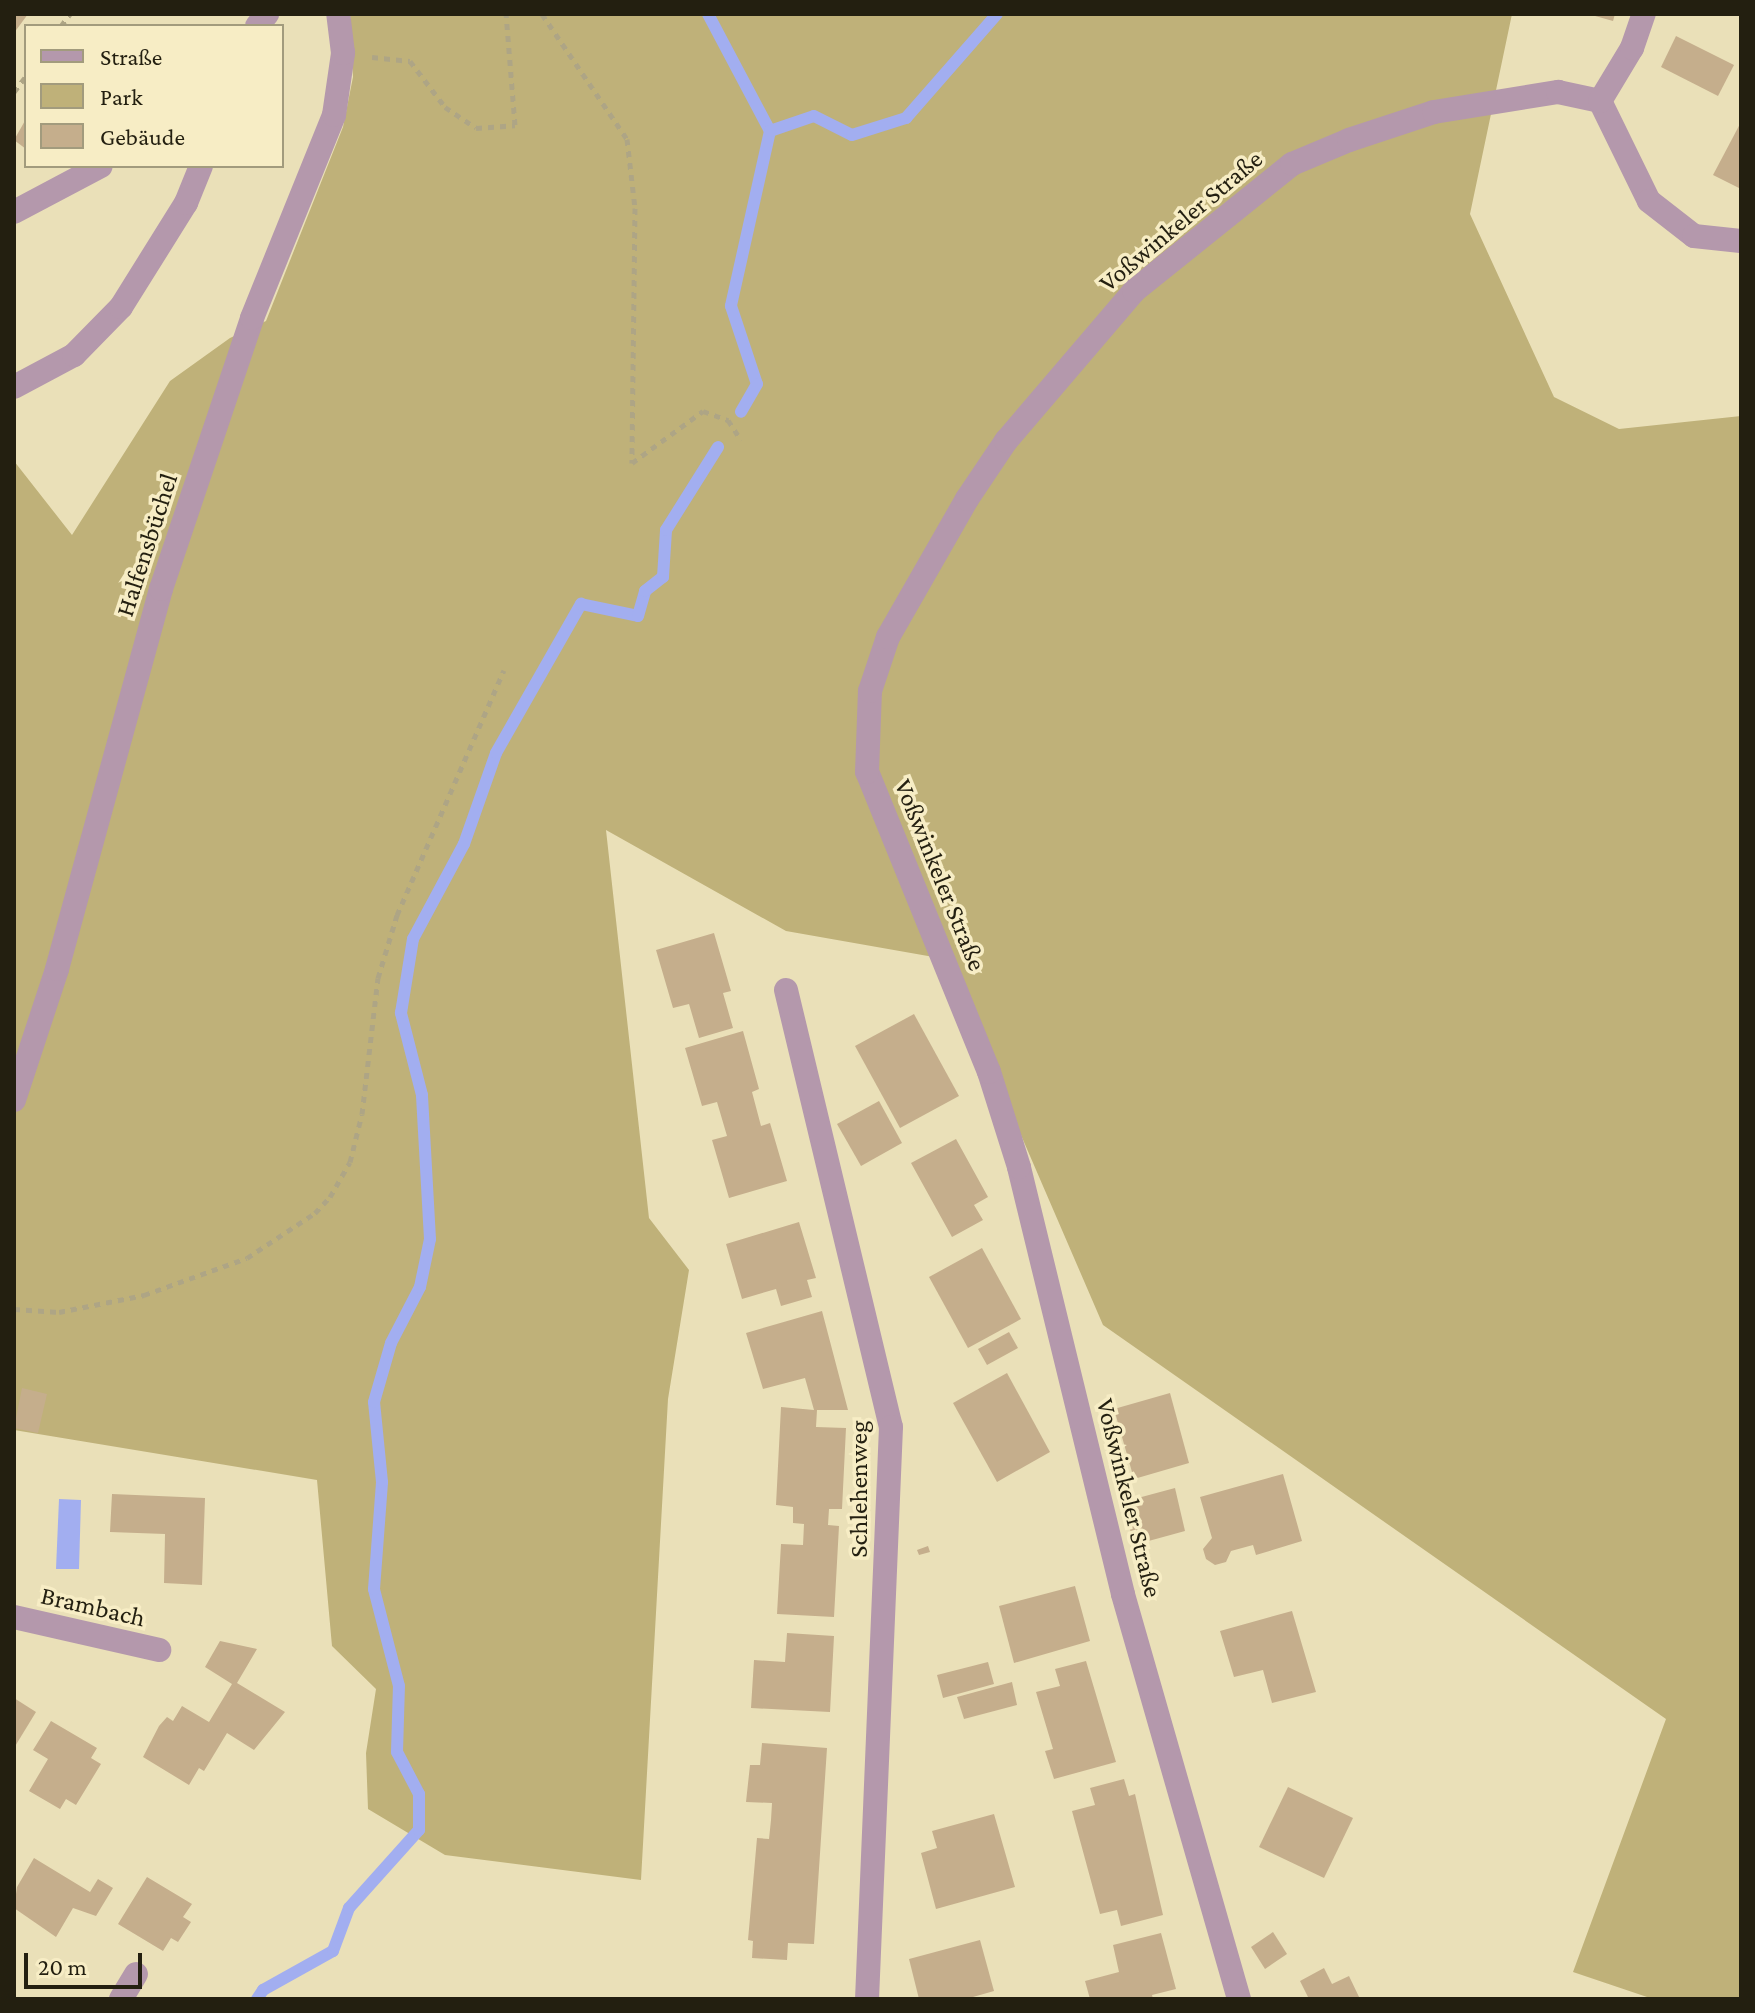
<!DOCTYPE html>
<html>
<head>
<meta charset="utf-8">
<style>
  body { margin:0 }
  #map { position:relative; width:1755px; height:2013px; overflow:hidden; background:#eae0b8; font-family:"Crimson Pro",serif }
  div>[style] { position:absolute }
  .green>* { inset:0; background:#bfb179 }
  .water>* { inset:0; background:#a2aef0 }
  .stream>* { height:12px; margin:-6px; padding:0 6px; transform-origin:6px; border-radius:6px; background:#a2aef0 }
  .building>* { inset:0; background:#c5ae8c }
  .path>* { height:5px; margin-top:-2.5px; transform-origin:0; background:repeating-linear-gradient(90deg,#aea585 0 6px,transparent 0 12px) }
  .service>* { height:24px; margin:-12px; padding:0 12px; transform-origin:12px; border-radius:12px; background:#b498ac }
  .minor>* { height:24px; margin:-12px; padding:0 12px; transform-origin:12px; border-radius:12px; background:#b498ac }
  span { translate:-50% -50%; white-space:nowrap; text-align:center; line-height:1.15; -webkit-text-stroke:7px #f7edc5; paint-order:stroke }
  .street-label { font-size:26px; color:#231f10 }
  .frame { position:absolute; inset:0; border:16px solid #231f10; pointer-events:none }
  .legend { position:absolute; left:24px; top:24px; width:260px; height:144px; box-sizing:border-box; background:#f7edc5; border:2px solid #a29b7d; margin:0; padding:10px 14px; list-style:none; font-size:24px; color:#231f10 }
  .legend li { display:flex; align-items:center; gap:16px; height:40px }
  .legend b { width:40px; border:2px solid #a29b7d }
  .scale { position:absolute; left:24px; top:1953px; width:118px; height:36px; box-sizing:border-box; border:4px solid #231f10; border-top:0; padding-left:10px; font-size:24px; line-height:28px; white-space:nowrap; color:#231f10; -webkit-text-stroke:6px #f7edc5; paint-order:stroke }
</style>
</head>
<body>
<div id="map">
  <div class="green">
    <i style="clip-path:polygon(350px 14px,1512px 14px,1470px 214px,1554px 397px,1619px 429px,1741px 416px,1741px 1999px,1653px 1999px,1573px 1972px,1666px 1719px,1103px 1325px,945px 959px,786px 931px,606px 830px,649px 1218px,689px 1270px,668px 1399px,641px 1880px,445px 1855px,368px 1809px,366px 1753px,376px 1689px,332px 1646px,317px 1480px,14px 1430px,14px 461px,72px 535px,170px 381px,230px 338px,266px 321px,343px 127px,353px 77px)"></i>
  </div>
  <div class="water">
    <i style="clip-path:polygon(59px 1499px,81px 1500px,79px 1569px,56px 1569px)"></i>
  </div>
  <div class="stream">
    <i style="left:708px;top:14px;width:132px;rotate:62.1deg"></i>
    <i style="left:770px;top:131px;width:179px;rotate:102.6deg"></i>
    <i style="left:731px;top:306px;width:82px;rotate:71.6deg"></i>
    <i style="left:757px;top:384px;width:32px;rotate:120deg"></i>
    <i style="left:770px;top:131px;width:46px;rotate:-18.8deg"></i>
    <i style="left:814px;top:116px;width:42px;rotate:26.6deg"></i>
    <i style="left:852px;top:135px;width:57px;rotate:-17.5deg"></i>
    <i style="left:906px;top:118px;width:138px;rotate:-48.8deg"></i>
    <i style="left:257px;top:1999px;width:11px;rotate:-56deg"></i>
    <i style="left:263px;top:1990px;width:80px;rotate:-29.1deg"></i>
    <i style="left:333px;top:1951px;width:46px;rotate:-69.6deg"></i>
    <i style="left:349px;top:1908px;width:105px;rotate:-48.1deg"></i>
    <i style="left:419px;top:1830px;width:36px;rotate:-90deg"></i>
    <i style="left:419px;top:1794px;width:47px;rotate:-117.6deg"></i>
    <i style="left:397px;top:1752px;width:66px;rotate:-88.3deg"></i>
    <i style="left:399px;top:1686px;width:100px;rotate:-104.5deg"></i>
    <i style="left:374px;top:1589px;width:107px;rotate:-85.7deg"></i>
    <i style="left:382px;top:1482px;width:80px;rotate:-95.7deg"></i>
    <i style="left:374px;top:1402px;width:61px;rotate:-73.9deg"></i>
    <i style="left:391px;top:1343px;width:63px;rotate:-62.6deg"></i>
    <i style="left:420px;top:1287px;width:49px;rotate:-78.2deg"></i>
    <i style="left:430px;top:1239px;width:144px;rotate:-93.2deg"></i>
    <i style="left:422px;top:1095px;width:85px;rotate:-104.4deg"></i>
    <i style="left:401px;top:1013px;width:75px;rotate:-80.8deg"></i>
    <i style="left:413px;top:939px;width:108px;rotate:-61.8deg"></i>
    <i style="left:464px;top:844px;width:96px;rotate:-70.6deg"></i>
    <i style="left:496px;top:753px;width:172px;rotate:-60.3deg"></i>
    <i style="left:581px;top:604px;width:58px;rotate:11.9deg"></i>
    <i style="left:638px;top:616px;width:26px;rotate:-74deg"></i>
    <i style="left:645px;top:591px;width:23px;rotate:-38deg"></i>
    <i style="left:663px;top:577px;width:47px;rotate:-86.3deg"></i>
    <i style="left:666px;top:530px;width:98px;rotate:-57.9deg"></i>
  </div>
  <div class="building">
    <i style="clip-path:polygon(14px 14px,28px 14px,14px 33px)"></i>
    <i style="clip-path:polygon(1588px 14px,1615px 14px,1613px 21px)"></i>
    <i style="clip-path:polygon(1676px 36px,1734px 65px,1718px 96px,1661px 67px)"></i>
    <i style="clip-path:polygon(26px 119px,26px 149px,14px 140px)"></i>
    <i style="clip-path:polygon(1741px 122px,1741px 189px,1713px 175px)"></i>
    <i style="clip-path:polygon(714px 933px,731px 991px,723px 993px,733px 1028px,699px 1038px,689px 1004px,673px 1008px,656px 950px)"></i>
    <i style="clip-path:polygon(914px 1014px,959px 1096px,900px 1128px,855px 1046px)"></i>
    <i style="clip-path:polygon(743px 1031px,759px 1089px,752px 1092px,761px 1126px,770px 1123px,787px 1181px,729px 1198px,712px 1140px,727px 1136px,717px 1102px,702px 1106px,685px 1048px)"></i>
    <i style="clip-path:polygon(879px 1101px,902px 1143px,861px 1166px,837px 1124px)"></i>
    <i style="clip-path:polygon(956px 1139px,988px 1197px,974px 1205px,983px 1220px,952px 1237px,911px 1163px)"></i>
    <i style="clip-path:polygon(799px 1222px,816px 1278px,807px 1280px,812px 1297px,781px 1306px,776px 1289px,742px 1299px,726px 1244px)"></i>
    <i style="clip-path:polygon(982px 1248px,1021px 1319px,968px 1348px,929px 1277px)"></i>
    <i style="clip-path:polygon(822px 1311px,848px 1410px,817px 1410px,816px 1427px,846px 1428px,842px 1509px,829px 1509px,828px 1525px,839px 1526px,834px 1617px,777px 1614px,781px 1544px,803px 1545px,804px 1524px,793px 1523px,793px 1507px,776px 1505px,781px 1407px,814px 1410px,805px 1378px,763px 1389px,746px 1333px)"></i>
    <i style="clip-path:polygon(1009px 1332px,1018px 1348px,987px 1365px,978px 1349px)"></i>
    <i style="clip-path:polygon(1007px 1373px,1050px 1452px,997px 1482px,953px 1403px)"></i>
    <i style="clip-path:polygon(22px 1388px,47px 1394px,38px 1433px,14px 1428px)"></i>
    <i style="clip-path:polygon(1170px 1393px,1189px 1463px,1134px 1479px,1114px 1409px)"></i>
    <i style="clip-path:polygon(1283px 1474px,1302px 1541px,1256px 1555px,1253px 1545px,1231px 1551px,1226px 1562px,1215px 1565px,1206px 1559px,1203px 1549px,1212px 1538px,1200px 1497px)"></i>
    <i style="clip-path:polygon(1175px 1488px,1185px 1531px,1134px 1545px,1123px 1502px)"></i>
    <i style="clip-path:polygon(112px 1494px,205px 1498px,202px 1585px,164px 1583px,165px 1534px,110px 1532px)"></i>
    <i style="clip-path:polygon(928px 1546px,930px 1552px,919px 1555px,917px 1550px)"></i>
    <i style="clip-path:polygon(1075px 1586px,1090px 1641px,1014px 1663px,999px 1606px)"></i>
    <i style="clip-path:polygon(1292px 1611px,1316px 1692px,1272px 1703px,1263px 1670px,1234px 1677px,1220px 1631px)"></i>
    <i style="clip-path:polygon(787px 1633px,834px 1636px,830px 1712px,751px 1708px,754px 1660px,785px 1662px)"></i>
    <i style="clip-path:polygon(220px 1641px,257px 1649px,237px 1683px,285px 1712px,254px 1750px,227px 1733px,204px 1771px,199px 1768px,189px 1785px,143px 1757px,159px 1726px,167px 1717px,173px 1721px,182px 1706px,209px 1722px,232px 1684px,205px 1667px)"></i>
    <i style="clip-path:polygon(1086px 1661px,1116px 1762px,1054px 1779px,1045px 1751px,1053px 1749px,1036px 1692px,1060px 1686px,1055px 1669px)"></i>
    <i style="clip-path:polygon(988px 1662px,994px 1684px,943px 1698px,937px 1675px)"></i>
    <i style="clip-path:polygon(1012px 1682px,1017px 1705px,964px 1719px,957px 1697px)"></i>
    <i style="clip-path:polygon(14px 1698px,36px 1712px,14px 1748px)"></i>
    <i style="clip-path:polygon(51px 1721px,97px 1748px,91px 1758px,101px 1764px,76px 1805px,66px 1799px,60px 1809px,29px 1791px,48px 1759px,33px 1750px)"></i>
    <i style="clip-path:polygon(762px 1743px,827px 1748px,814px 1944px,788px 1943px,787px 1960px,752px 1958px,753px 1941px,748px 1940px,757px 1838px,769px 1839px,771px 1820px,772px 1803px,746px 1802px,750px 1765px,760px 1765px)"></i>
    <i style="clip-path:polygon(1124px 1779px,1129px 1796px,1135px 1794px,1163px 1915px,1121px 1926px,1117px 1910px,1100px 1914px,1072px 1811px,1095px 1805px,1090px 1788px)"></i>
    <i style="clip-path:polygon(1288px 1787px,1353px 1818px,1324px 1878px,1259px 1847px)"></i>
    <i style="clip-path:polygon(994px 1814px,1015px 1887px,936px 1909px,921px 1853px,937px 1848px,932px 1831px)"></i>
    <i style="clip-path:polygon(34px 1858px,90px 1892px,98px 1879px,113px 1888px,96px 1916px,73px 1908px,56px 1937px,14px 1908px,17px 1887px)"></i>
    <i style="clip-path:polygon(147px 1877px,192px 1904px,183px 1917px,191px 1922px,178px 1942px,171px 1938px,163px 1951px,118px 1924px)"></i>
    <i style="clip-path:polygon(1273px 1932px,1287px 1954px,1265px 1969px,1251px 1947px)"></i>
    <i style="clip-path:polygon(1161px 1933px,1176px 1989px,1152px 1995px,1153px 1999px,1090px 1999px,1085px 1981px,1119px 1972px,1113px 1945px)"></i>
    <i style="clip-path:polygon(980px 1940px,994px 1991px,966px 1999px,919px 1999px,909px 1959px)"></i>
    <i style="clip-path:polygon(1324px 1968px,1332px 1984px,1349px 1976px,1360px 1999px,1309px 1999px,1300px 1981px)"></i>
  </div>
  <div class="path">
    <i style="left:542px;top:14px;width:151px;rotate:55.8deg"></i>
    <i style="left:627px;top:139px;width:69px;rotate:83.4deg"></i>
    <i style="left:635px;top:208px;width:255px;rotate:90.7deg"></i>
    <i style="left:632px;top:463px;width:88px;rotate:-36.2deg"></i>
    <i style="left:703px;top:411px;width:27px;rotate:20deg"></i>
    <i style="left:728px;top:420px;width:24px;rotate:57deg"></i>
    <i style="left:61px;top:26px;width:15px;rotate:-53deg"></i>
    <i style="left:372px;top:57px;width:38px;rotate:6deg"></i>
    <i style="left:410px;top:61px;width:58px;rotate:52.7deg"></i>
    <i style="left:445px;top:107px;width:37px;rotate:34deg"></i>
    <i style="left:476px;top:128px;width:39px;rotate:-4deg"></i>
    <i style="left:515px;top:125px;width:111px;rotate:-94.6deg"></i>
    <i style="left:14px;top:92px;width:20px;rotate:-53deg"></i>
    <i style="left:14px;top:1309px;width:45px;rotate:3.8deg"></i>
    <i style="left:59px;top:1312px;width:87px;rotate:-11.3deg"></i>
    <i style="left:144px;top:1295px;width:109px;rotate:-19.8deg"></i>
    <i style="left:247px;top:1258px;width:82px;rotate:-33.5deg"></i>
    <i style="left:315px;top:1213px;width:22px;rotate:-47deg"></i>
    <i style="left:330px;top:1197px;width:40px;rotate:-60.3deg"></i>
    <i style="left:350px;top:1162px;width:49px;rotate:-76deg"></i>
    <i style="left:362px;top:1114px;width:137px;rotate:-83.3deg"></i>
    <i style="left:378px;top:978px;width:66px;rotate:-73.2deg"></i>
    <i style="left:397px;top:915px;width:267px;rotate:-66.4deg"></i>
  </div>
  <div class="service">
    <i style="left:257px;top:26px;width:16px;rotate:-50deg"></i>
    <i style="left:14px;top:212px;width:98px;rotate:-27.9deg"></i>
    <i style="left:14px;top:387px;width:68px;rotate:-28.1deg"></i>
    <i style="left:74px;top:355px;width:67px;rotate:-45.6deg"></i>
    <i style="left:121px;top:307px;width:123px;rotate:-58deg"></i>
    <i style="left:186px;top:203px;width:40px;rotate:-68deg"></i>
    <i style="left:121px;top:1999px;width:29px;rotate:-59deg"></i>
  </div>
  <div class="minor">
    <i style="left:1600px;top:101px;width:111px;rotate:63.9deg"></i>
    <i style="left:1649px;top:201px;width:57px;rotate:37.9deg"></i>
    <i style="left:1694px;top:236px;width:47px;rotate:6.1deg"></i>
    <i style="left:786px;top:990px;width:449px;rotate:76.5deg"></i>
    <i style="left:891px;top:1427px;width:573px;rotate:92.4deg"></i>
    <i style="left:14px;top:1100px;width:138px;rotate:-71.8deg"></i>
    <i style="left:57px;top:969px;width:394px;rotate:-74.7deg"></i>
    <i style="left:161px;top:589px;width:286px;rotate:-71.4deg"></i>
    <i style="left:252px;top:318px;width:219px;rotate:-68deg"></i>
    <i style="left:334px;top:115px;width:63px;rotate:-81.7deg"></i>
    <i style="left:343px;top:53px;width:39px;rotate:-97deg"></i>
    <i style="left:14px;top:1617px;width:149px;rotate:12.8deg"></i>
    <i style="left:1239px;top:1999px;width:421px;rotate:-106deg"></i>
    <i style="left:1123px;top:1594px;width:439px;rotate:-103.7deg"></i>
    <i style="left:1019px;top:1167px;width:100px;rotate:-107.5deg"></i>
    <i style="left:989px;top:1072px;width:324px;rotate:-112.1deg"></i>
    <i style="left:867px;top:772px;width:81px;rotate:-87.9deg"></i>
    <i style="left:870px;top:691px;width:57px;rotate:-71.6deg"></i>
    <i style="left:888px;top:637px;width:159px;rotate:-60.2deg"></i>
    <i style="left:967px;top:499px;width:70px;rotate:-56.1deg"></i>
    <i style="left:1006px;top:441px;width:197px;rotate:-49.5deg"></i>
    <i style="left:1134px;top:291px;width:203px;rotate:-38.8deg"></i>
    <i style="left:1292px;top:164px;width:62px;rotate:-22.8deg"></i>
    <i style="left:1349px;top:140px;width:89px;rotate:-18.2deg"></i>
    <i style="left:1434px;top:112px;width:126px;rotate:-9.2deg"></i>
    <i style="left:1558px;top:92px;width:43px;rotate:12.1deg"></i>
    <i style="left:1600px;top:101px;width:62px;rotate:-58.9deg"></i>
    <i style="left:1632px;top:48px;width:36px;rotate:-71deg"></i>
  </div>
  <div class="street-label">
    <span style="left:1181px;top:221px;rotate:-40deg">Voßwinkeler Straße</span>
    <span style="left:147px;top:545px;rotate:-72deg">Halfensbüchel</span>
    <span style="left:940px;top:875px;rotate:68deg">Voßwinkeler Straße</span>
    <span style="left:859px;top:1489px;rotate:-90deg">Schlehenweg</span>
    <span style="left:1129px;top:1498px;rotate:76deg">Voßwinkeler Straße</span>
    <span style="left:93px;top:1607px;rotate:13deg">Brambach</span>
  </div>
  <div class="frame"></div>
  <ul class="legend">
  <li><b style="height:10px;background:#b498ac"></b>Straße</li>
  <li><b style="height:22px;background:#bfb179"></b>Park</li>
  <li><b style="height:22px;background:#c5ae8c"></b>Gebäude</li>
  </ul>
  <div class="scale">20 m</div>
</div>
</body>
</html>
